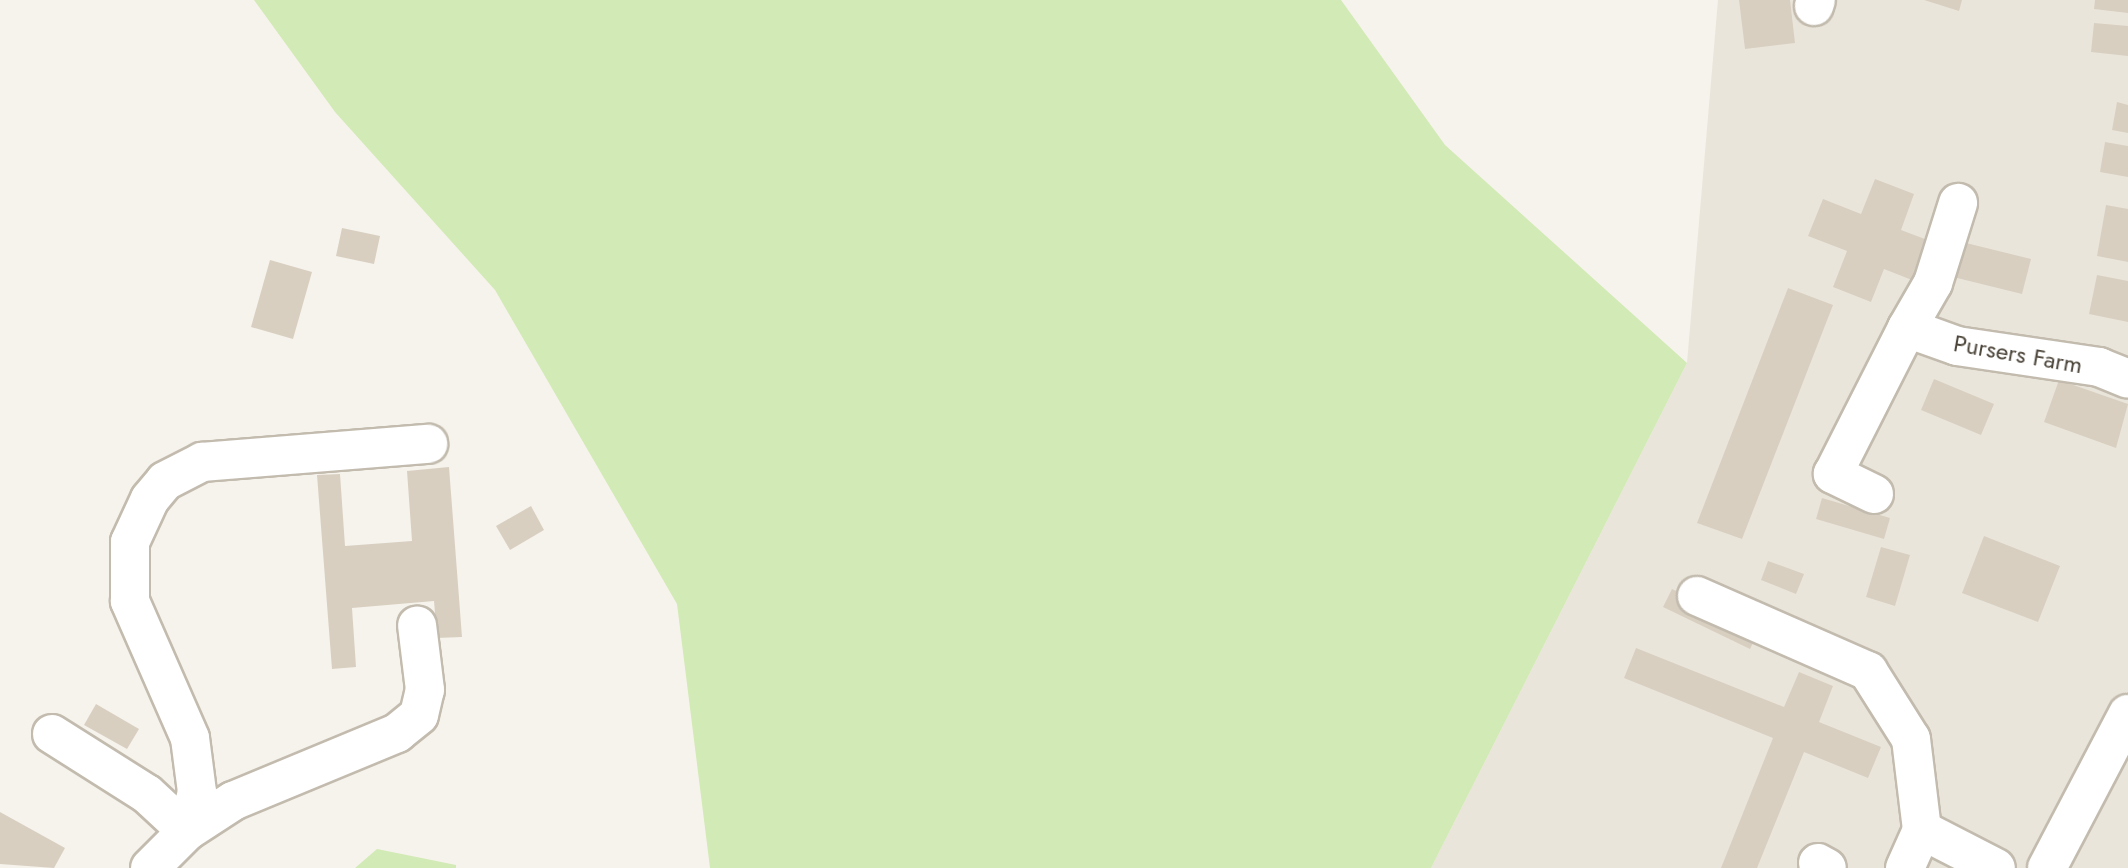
<!DOCTYPE html>
<html>
<head>
<meta charset="utf-8">
<style>
  body { margin:0 }
  #map { position:relative; width:2128px; height:868px; overflow:hidden; background:#f6f3ec; font-family:Jost,sans-serif }
  div>[style] { position:absolute }
  .residential>* { inset:0; background:#eae5da }
  .green>* { inset:0; background:#d2eab5 }
  .building>* { inset:0; background:#d8cfc1 }
  .roads { filter:drop-shadow(2px 0 #c2bbae) drop-shadow(-2px 0 #c2bbae) drop-shadow(0 2px #c2bbae) drop-shadow(0 -2px #c2bbae) }
  .minor>* { height:38px; margin:-19px; padding:0 19px; transform-origin:19px; border-radius:19px; background:#fff }
  span { translate:-50% -50%; white-space:nowrap; text-align:center; line-height:1.15; -webkit-text-stroke:6px #fff; paint-order:stroke }
  .street-label { font-size:24px; color:#4b4439 }
</style>
</head>
<body>
<div id="map">
  <div class="residential">
    <i style="clip-path:polygon(1718px 0,2128px 0,2128px 868px,1431px 868px,1687px 363px)"></i>
  </div>
  <div class="green">
    <i style="clip-path:polygon(254px 0,1341px 0,1445px 145px,1687px 363px,1431px 868px,710px 868px,677px 604px,495px 290px,335px 112px)"></i>
    <i style="clip-path:polygon(377px 849px,456px 865px,456px 868px,355px 868px)"></i>
  </div>
  <div class="building">
    <i style="clip-path:polygon(1739px 0,1790px 0,1795px 43px,1745px 49px)"></i>
    <i style="clip-path:polygon(1924px 0,1962px 0,1959px 11px)"></i>
    <i style="clip-path:polygon(2095px 0,2128px 0,2128px 13px,2094px 9px)"></i>
    <i style="clip-path:polygon(2094px 23px,2128px 26px,2128px 56px,2091px 52px)"></i>
    <i style="clip-path:polygon(2117px 102px,2128px 105px,2128px 133px,2112px 130px)"></i>
    <i style="clip-path:polygon(2105px 142px,2128px 146px,2128px 177px,2100px 172px)"></i>
    <i style="clip-path:polygon(1875px 179px,1914px 194px,1901px 230px,1938px 244px,1922px 284px,1884px 269px,1871px 302px,1833px 287px,1847px 251px,1808px 236px,1823px 199px,1861px 214px)"></i>
    <i style="clip-path:polygon(2106px 205px,2128px 209px,2128px 262px,2097px 256px)"></i>
    <i style="clip-path:polygon(342px 228px,380px 236px,374px 264px,336px 256px)"></i>
    <i style="clip-path:polygon(1954px 240px,2031px 259px,2022px 294px,1945px 275px)"></i>
    <i style="clip-path:polygon(270px 260px,312px 272px,293px 339px,251px 327px)"></i>
    <i style="clip-path:polygon(2097px 275px,2128px 281px,2128px 322px,2089px 314px)"></i>
    <i style="clip-path:polygon(1788px 288px,1833px 305px,1742px 539px,1697px 523px)"></i>
    <i style="clip-path:polygon(1934px 379px,1994px 404px,1981px 435px,1921px 410px)"></i>
    <i style="clip-path:polygon(2059px 380px,2128px 404px,2116px 448px,2044px 422px)"></i>
    <i style="clip-path:polygon(449px 467px,462px 637px,437px 638px,434px 601px,352px 608px,356px 667px,332px 669px,317px 475px,340px 474px,345px 546px,412px 541px,407px 471px)"></i>
    <i style="clip-path:polygon(1822px 498px,1890px 518px,1884px 539px,1816px 519px)"></i>
    <i style="clip-path:polygon(531px 506px,544px 530px,510px 550px,496px 526px)"></i>
    <i style="clip-path:polygon(1984px 536px,2060px 566px,2038px 622px,1962px 593px)"></i>
    <i style="clip-path:polygon(1881px 547px,1910px 555px,1895px 606px,1866px 597px)"></i>
    <i style="clip-path:polygon(1768px 561px,1804px 574px,1796px 594px,1761px 580px)"></i>
    <i style="clip-path:polygon(1672px 589px,1759px 630px,1750px 649px,1663px 607px)"></i>
    <i style="clip-path:polygon(1636px 648px,1784px 707px,1799px 672px,1833px 686px,1819px 722px,1881px 747px,1868px 778px,1804px 752px,1757px 868px,1721px 868px,1773px 738px,1624px 678px)"></i>
    <i style="clip-path:polygon(96px 704px,139px 729px,127px 749px,84px 725px)"></i>
    <i style="clip-path:polygon(0 812px,65px 848px,54px 868px,0 864px)"></i>
  </div>
  <div class="roads">
    <div class="minor">
      <i style="left:1814px;top:6px;width:6px;rotate:-72deg"></i>
      <i style="left:1907px;top:328px;width:52px;rotate:-60deg"></i>
      <i style="left:1933px;top:283px;width:84px;rotate:-72.6deg"></i>
      <i style="left:1874px;top:494px;width:46px;rotate:-154deg"></i>
      <i style="left:1833px;top:474px;width:164px;rotate:-63.1deg"></i>
      <i style="left:1907px;top:328px;width:53px;rotate:19.8deg"></i>
      <i style="left:1957px;top:346px;width:144px;rotate:8.4deg"></i>
      <i style="left:2099px;top:367px;width:31px;rotate:22deg"></i>
      <i style="left:1697px;top:596px;width:187px;rotate:23.7deg"></i>
      <i style="left:1868px;top:671px;width:80px;rotate:57.7deg"></i>
      <i style="left:1911px;top:739px;width:92px;rotate:83.1deg"></i>
      <i style="left:1922px;top:830px;width:83px;rotate:27.2deg"></i>
      <i style="left:52px;top:734px;width:112px;rotate:32.3deg"></i>
      <i style="left:147px;top:794px;width:54px;rotate:42.8deg"></i>
      <i style="left:187px;top:831px;width:40px;rotate:-75.6deg"></i>
      <i style="left:197px;top:792px;width:54px;rotate:-97.4deg"></i>
      <i style="left:190px;top:738px;width:150px;rotate:-113.7deg"></i>
      <i style="left:130px;top:601px;width:59px;rotate:-90deg"></i>
      <i style="left:130px;top:542px;width:47px;rotate:-65.1deg"></i>
      <i style="left:150px;top:499px;width:23px;rotate:-50deg"></i>
      <i style="left:165px;top:481px;width:42px;rotate:-27.2deg"></i>
      <i style="left:202px;top:462px;width:227px;rotate:-4.6deg"></i>
      <i style="left:1818px;top:863px;width:10px;rotate:29deg"></i>
      <i style="left:150px;top:868px;width:52px;rotate:-45deg"></i>
      <i style="left:187px;top:831px;width:55px;rotate:-33.1deg"></i>
      <i style="left:233px;top:801px;width:178px;rotate:-22.5deg"></i>
      <i style="left:397px;top:733px;width:28px;rotate:-39deg"></i>
      <i style="left:419px;top:715px;width:26px;rotate:-77deg"></i>
      <i style="left:425px;top:690px;width:65px;rotate:-97deg"></i>
      <i style="left:1905px;top:868px;width:42px;rotate:-65.9deg"></i>
      <i style="left:2047px;top:868px;width:174px;rotate:-62.3deg"></i>
    </div>
  </div>
  <div class="street-label">
    <span style="left:2018px;top:354px;rotate:10deg">Pursers Farm</span>
  </div>
</div>
</body>
</html>
